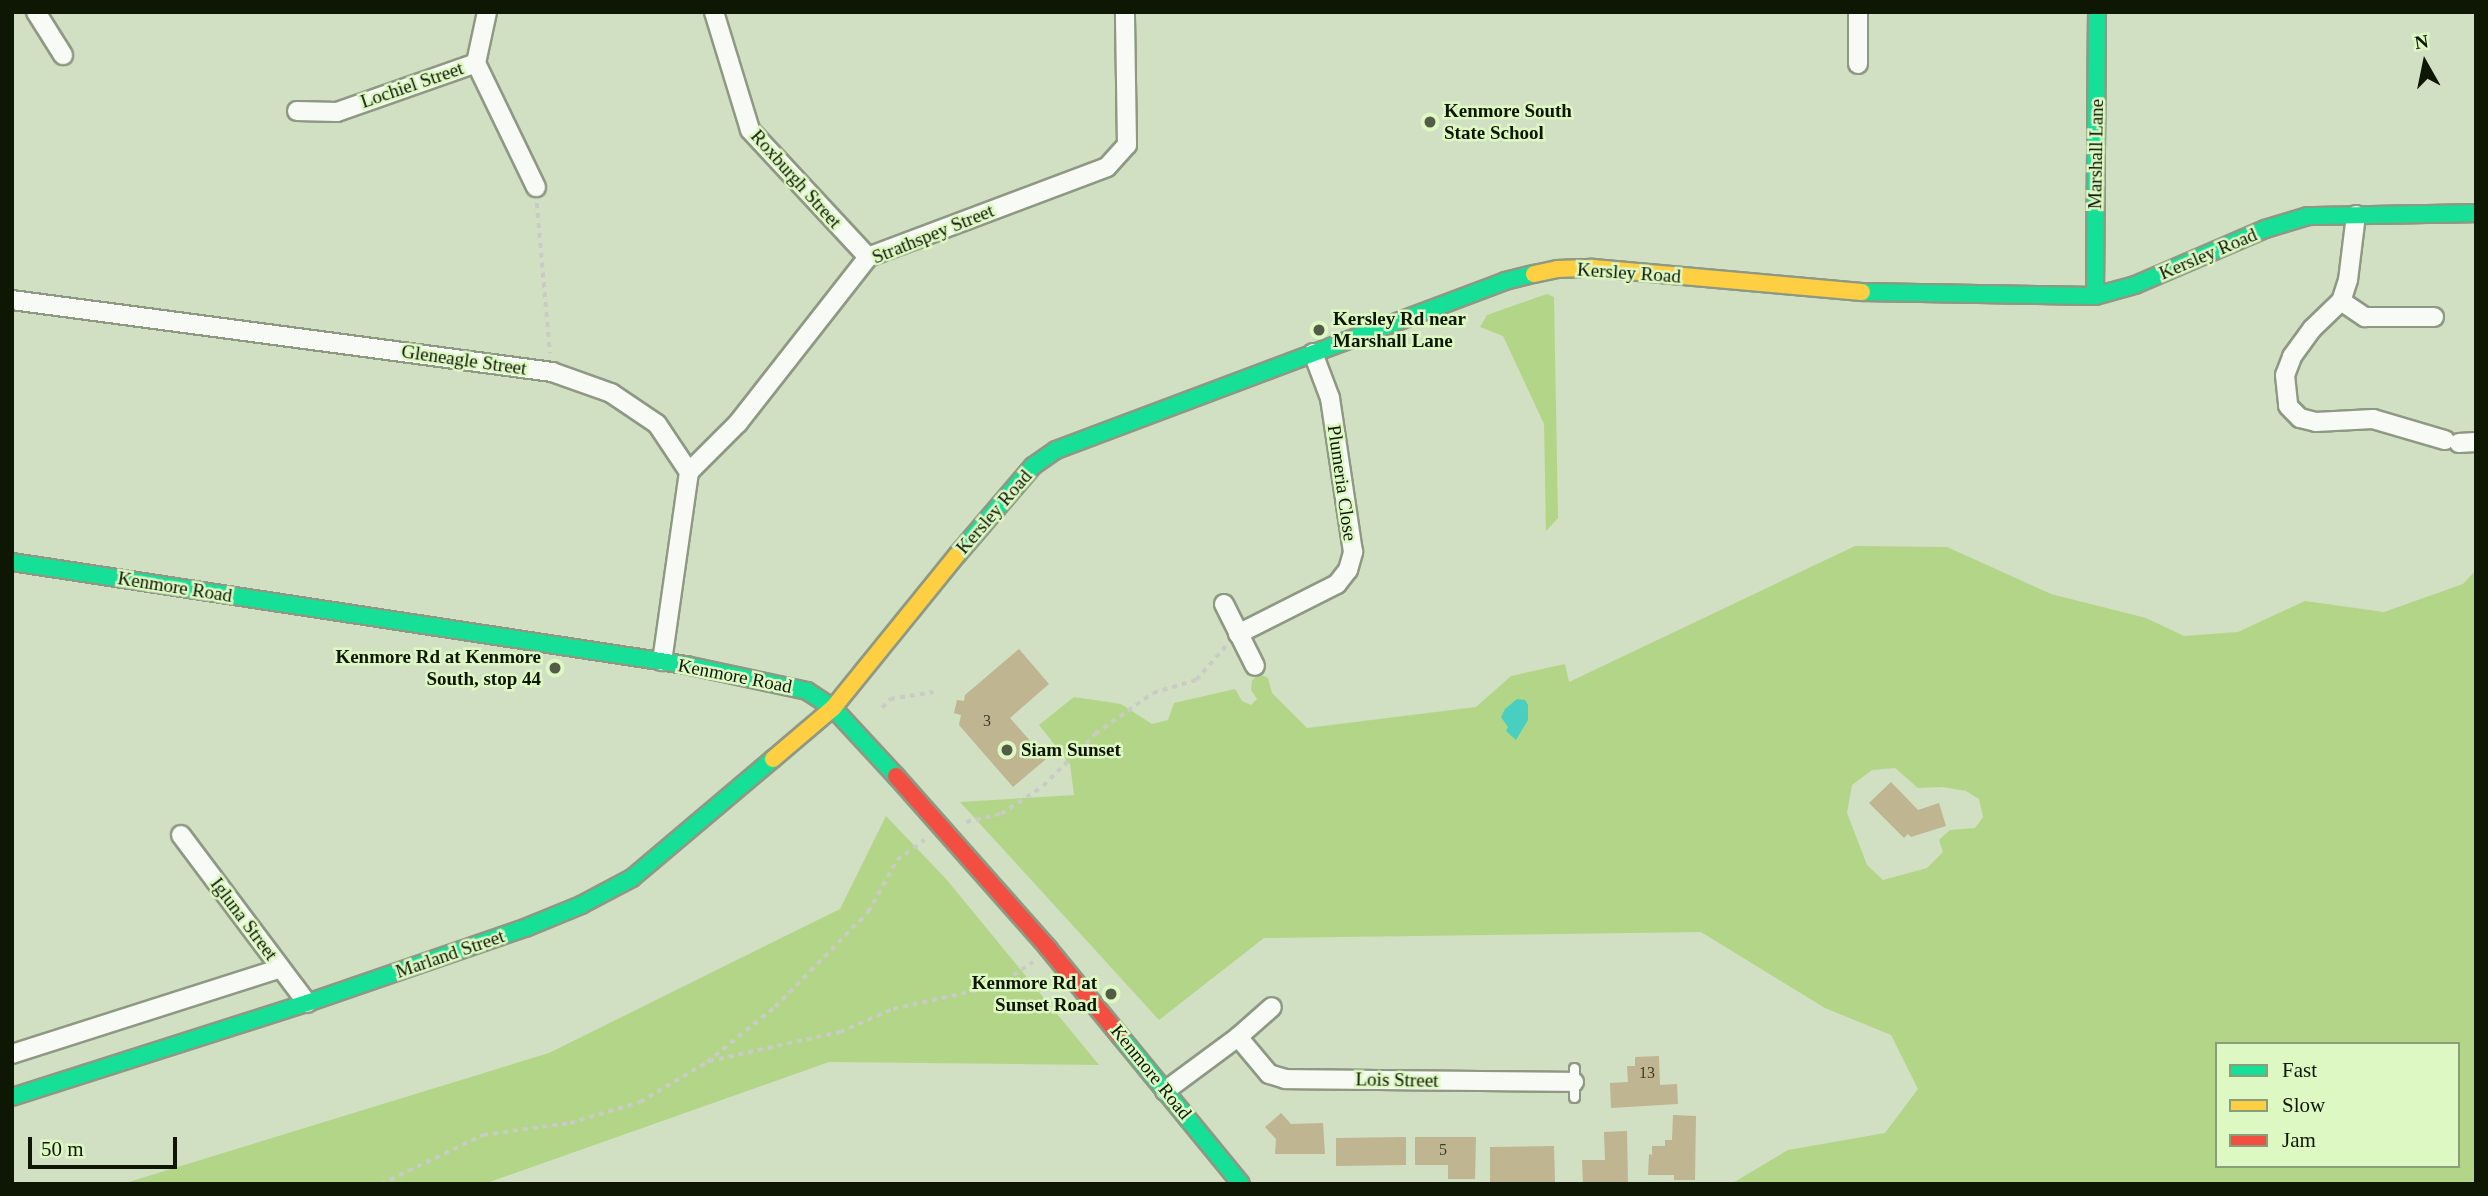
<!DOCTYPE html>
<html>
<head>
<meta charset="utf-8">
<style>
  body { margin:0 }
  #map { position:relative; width:2488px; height:1196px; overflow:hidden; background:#d1dfc3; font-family:"Times New Roman",serif }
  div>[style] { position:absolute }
  .green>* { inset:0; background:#b3d588 }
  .water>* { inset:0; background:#48cfc0 }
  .building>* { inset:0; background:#bfb590 }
  .path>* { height:3.5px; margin-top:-1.75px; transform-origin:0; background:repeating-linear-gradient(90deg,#c8ccc5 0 5px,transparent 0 10px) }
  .roads { filter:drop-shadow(2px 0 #8e9983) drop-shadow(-2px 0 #8e9983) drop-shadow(0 2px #8e9983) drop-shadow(0 -2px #8e9983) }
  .lane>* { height:9px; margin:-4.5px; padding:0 4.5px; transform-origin:4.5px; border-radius:4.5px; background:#f8faf6 }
  .street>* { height:18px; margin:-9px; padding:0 9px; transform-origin:9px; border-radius:9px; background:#f8faf6 }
  .fast>* { height:16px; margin:-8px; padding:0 8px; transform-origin:8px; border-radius:8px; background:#16e098 }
  .slow>* { height:16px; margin:-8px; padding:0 8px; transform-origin:8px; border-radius:8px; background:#ffcf43 }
  .jam>* { height:16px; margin:-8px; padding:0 8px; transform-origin:8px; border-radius:8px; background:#f24e42 }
  .dots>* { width:19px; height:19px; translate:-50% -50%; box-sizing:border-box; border:4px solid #def8c4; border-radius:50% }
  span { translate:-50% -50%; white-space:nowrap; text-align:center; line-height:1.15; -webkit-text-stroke:5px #def8c4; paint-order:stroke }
  .number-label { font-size:16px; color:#3a3e27 }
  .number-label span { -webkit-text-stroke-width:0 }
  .street-label { font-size:19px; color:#0e1604 }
  .poi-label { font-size:19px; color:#0e1604; font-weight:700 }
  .left { translate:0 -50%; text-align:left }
  .right { translate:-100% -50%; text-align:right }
  .frame { position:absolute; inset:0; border:14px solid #0e1604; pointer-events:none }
  .legend { position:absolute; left:2215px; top:1042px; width:245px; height:126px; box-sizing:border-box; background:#def8c4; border:2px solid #8b9e77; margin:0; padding:9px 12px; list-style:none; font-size:21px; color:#0e1604 }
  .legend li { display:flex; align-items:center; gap:14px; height:35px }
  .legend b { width:35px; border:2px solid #8b9e77 }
  .north { position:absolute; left:2390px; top:28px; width:70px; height:70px; -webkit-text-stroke:5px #def8c4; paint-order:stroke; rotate:351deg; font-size:19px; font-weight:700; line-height:28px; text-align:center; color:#0e1604 }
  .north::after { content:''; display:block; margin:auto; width:24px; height:32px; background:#0e1604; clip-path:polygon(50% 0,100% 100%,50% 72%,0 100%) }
  .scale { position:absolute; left:28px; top:1137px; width:149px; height:32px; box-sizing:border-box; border:4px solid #0e1604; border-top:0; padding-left:9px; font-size:21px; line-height:24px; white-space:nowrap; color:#0e1604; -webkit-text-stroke:5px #def8c4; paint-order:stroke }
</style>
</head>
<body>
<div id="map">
  <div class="green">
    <i style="clip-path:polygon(1547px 294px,1554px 297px,1558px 518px,1546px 531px,1544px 424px,1503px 336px,1480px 327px,1487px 315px)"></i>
    <i style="clip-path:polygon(evenodd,1855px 546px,1947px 547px,2051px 594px,2146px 618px,2184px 636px,2238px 632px,2305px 601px,2384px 612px,2463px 584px,2476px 570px,2476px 1184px,1731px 1184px,1788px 1150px,1885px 1133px,1918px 1089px,1891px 1035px,1825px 1008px,1701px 932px,1264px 938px,1159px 1020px,960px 802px,1074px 795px,1070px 764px,1039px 725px,1074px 697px,1121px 704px,1152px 724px,1168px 720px,1174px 703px,1235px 689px,1242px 701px,1251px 705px,1257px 699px,1251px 690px,1252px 680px,1259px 674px,1268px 678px,1272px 693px,1307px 728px,1476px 707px,1511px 676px,1565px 664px,1569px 682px,1855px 546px,1895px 768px,1918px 788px,1943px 787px,1966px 791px,1979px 799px,1983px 817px,1975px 828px,1950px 830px,1939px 840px,1943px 852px,1927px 868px,1883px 880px,1867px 865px,1847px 813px,1852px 785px,1872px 770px,1895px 768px,1855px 546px,2217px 1044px,2458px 1044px,2458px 1166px,2217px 1166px,2217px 1044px)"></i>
    <i style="clip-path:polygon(886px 816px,947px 880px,1099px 1065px,829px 1062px,484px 1184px,122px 1184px,549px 1053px,840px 909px)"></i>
  </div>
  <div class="water">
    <i style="clip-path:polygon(1517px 699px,1525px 700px,1528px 705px,1528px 720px,1516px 740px,1506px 731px,1508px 727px,1501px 717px,1505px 709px)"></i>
  </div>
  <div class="building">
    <i style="clip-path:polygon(1019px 649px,1049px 684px,1010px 718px,1046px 759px,1013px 787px,959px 725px,961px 715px,954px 713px,957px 700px,964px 701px,965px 695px)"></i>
    <i style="clip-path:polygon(1891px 782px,1918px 810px,1939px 803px,1946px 826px,1911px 837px,1908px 834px,1904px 838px,1869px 803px)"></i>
    <i style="clip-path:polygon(1659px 1056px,1660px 1085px,1677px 1084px,1678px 1104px,1611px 1108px,1610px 1083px,1628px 1082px,1627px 1066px,1635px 1066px,1635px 1057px)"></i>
    <i style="clip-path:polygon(1281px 1113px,1291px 1124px,1323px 1123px,1325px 1154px,1275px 1154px,1276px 1139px,1265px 1127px)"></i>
    <i style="clip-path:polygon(1673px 1115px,1696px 1116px,1695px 1180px,1674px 1180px,1674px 1175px,1648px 1175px,1649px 1154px,1652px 1155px,1652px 1146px,1665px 1146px,1665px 1140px,1672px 1140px)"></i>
    <i style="clip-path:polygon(1627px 1131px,1628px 1184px,1583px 1184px,1582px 1160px,1605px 1160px,1604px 1132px)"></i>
    <i style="clip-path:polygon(1406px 1137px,1406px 1165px,1336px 1166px,1336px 1138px)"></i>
    <i style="clip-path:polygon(1415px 1137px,1476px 1137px,1475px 1179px,1448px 1179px,1448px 1165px,1415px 1165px)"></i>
    <i style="clip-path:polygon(1554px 1146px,1555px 1184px,1490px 1184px,1490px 1147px)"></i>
  </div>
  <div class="path">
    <i style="left:537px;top:203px;width:151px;rotate:85deg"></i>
    <i style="left:882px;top:708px;width:12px;rotate:-48deg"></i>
    <i style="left:890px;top:699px;width:44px;rotate:-9.2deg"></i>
    <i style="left:966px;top:822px;width:36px;rotate:-13deg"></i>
    <i style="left:1001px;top:814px;width:50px;rotate:-33.7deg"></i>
    <i style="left:1043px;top:786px;width:74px;rotate:-45deg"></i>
    <i style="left:1095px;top:734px;width:71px;rotate:-35.3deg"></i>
    <i style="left:1153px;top:693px;width:45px;rotate:-16.8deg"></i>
    <i style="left:1196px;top:680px;width:45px;rotate:-48.6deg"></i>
    <i style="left:709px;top:1061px;width:134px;rotate:-12.5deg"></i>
    <i style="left:840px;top:1032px;width:58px;rotate:-23.5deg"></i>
    <i style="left:893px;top:1009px;width:106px;rotate:-12.6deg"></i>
    <i style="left:996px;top:986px;width:44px;rotate:-33deg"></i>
    <i style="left:381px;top:1184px;width:113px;rotate:-25.7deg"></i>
    <i style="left:483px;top:1135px;width:88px;rotate:-7.9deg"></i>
    <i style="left:570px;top:1123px;width:73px;rotate:-16.7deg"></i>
    <i style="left:640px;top:1102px;width:78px;rotate:-30.8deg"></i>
    <i style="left:707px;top:1062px;width:87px;rotate:-39deg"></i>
    <i style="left:775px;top:1007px;width:133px;rotate:-45.6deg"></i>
    <i style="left:868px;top:912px;width:60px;rotate:-60.9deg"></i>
    <i style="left:897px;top:860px;width:34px;rotate:-36deg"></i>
  </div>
  <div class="roads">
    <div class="lane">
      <i style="left:1574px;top:1097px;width:29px;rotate:-90deg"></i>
    </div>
    <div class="street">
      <i style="left:36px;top:12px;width:51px;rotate:57.9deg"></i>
      <i style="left:714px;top:12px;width:123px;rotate:73deg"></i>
      <i style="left:750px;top:130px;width:173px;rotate:47.1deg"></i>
      <i style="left:1858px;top:12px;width:52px;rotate:90deg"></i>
      <i style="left:476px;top:63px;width:138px;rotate:64.2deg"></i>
      <i style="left:297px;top:111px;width:40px;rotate:1.4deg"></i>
      <i style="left:337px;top:112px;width:147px;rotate:-19.4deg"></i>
      <i style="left:476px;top:63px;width:52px;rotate:-77.8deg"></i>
      <i style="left:2356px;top:215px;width:65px;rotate:97deg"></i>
      <i style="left:2348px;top:280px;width:22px;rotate:108deg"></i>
      <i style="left:2341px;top:301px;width:40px;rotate:136deg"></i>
      <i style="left:2312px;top:329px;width:34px;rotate:126deg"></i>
      <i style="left:2292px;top:357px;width:19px;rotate:111deg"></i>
      <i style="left:2285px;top:375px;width:31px;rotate:84deg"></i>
      <i style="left:2288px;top:406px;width:17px;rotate:45deg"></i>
      <i style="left:2300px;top:418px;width:16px;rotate:14deg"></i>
      <i style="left:2316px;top:422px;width:57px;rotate:-3deg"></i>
      <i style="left:2373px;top:419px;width:75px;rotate:16.3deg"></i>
      <i style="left:12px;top:300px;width:545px;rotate:7.59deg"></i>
      <i style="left:552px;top:372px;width:63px;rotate:19.6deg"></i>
      <i style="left:611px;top:393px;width:55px;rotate:34deg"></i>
      <i style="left:657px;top:424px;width:58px;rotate:56.3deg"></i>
      <i style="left:689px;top:472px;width:191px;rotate:98.1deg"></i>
      <i style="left:2341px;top:301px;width:29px;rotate:34deg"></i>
      <i style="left:2365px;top:317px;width:69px"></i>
      <i style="left:2459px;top:443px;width:17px;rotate:-3deg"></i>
      <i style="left:689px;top:472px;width:69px;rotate:-45deg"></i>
      <i style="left:738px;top:423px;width:211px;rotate:-51.9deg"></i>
      <i style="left:868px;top:257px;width:255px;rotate:-20.6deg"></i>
      <i style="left:1107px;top:167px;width:30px;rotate:-48deg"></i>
      <i style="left:1127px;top:145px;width:133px;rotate:-90.9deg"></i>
      <i style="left:1224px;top:604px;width:69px;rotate:63.4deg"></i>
      <i style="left:1238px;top:634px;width:111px;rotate:-26.8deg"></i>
      <i style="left:1337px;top:584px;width:18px;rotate:-52deg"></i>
      <i style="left:1348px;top:570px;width:19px;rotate:-74deg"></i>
      <i style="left:1353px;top:552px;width:156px;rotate:-98.5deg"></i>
      <i style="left:1330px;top:398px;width:48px;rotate:-110.7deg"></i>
      <i style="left:181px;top:835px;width:210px;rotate:53.1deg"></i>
      <i style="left:1238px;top:1037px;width:48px;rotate:50deg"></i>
      <i style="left:1269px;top:1074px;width:17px;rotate:17deg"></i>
      <i style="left:1285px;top:1079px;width:289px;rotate:0.6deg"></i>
      <i style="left:12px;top:1054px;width:282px;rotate:-17.7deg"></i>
      <i style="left:1165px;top:1091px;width:91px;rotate:-36.5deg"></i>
      <i style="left:1238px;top:1037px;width:45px;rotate:-41.4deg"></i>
    </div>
    <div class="fast">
      <i style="left:1862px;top:292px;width:233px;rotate:1deg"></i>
      <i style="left:2095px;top:296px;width:41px;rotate:-15.4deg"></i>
      <i style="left:2135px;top:285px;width:142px;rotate:-23.3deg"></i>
      <i style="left:2265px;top:229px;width:45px;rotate:-16.8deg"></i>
      <i style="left:2308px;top:216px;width:168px;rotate:-1deg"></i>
      <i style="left:2095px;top:296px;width:284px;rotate:-89.6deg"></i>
      <i style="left:957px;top:555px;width:117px;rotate:-49.5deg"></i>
      <i style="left:1033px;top:466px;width:28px;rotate:-35deg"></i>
      <i style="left:1056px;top:450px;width:480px;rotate:-20.6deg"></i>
      <i style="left:1505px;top:281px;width:30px;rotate:-14deg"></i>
      <i style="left:12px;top:562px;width:682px;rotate:8.69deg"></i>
      <i style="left:686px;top:665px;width:124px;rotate:12.1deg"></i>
      <i style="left:807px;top:691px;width:31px;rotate:33deg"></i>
      <i style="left:833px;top:708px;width:93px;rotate:47.2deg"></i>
      <i style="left:1120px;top:1036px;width:191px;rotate:50.7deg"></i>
      <i style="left:12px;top:1097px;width:310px;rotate:-17.7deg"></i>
      <i style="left:307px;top:1003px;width:231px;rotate:-19deg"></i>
      <i style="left:525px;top:928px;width:61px;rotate:-22.3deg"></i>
      <i style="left:581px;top:905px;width:58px;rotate:-27.9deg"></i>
      <i style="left:632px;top:878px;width:185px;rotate:-40.2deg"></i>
    </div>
    <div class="slow">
      <i style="left:1534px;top:274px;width:24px;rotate:-12deg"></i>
      <i style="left:1557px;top:269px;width:36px;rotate:-2deg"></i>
      <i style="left:1593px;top:268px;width:270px;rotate:5.1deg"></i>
      <i style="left:773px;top:759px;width:79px;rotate:-40.4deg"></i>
      <i style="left:833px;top:708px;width:197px;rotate:-51deg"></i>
    </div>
    <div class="jam">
      <i style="left:896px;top:776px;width:230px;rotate:48.5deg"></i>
      <i style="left:1048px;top:948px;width:114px;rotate:50.7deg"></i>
    </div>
  </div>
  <div class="dots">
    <i style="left:1430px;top:122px;background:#525c47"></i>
    <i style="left:1319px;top:330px;background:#525c47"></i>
    <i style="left:555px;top:668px;background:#525c47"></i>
    <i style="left:1007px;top:750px;background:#525c47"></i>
    <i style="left:1111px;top:994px;background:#525c47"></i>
  </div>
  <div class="number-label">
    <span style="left:987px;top:721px">3</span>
    <span style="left:1647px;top:1073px">13</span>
    <span style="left:1443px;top:1150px">5</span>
  </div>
  <div class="street-label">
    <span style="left:412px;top:85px;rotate:-19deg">Lochiel Street</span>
    <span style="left:2096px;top:154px;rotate:-89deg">Marshall Lane</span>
    <span style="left:796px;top:179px;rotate:48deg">Roxburgh Street</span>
    <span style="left:933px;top:234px;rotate:-22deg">Strathspey Street</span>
    <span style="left:2208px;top:254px;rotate:-23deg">Kersley Road</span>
    <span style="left:1629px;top:273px;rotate:4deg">Kersley Road</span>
    <span style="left:464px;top:360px;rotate:8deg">Gleneagle Street</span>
    <span style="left:1342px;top:483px;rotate:82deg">Plumeria Close</span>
    <span style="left:994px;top:512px;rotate:-49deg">Kersley Road</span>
    <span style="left:175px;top:587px;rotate:9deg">Kenmore Road</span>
    <span style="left:735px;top:676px;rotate:11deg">Kenmore Road</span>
    <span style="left:244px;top:919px;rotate:53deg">Igluna Street</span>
    <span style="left:450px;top:954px;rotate:-19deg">Marland Street</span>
    <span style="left:1151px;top:1072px;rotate:51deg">Kenmore Road</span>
    <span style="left:1397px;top:1080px;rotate:1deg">Lois Street</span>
  </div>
  <div class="poi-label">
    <span class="left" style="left:1444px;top:122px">Kenmore South<br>State School</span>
    <span class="left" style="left:1333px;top:330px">Kersley Rd near<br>Marshall Lane</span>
    <span class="right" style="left:541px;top:668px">Kenmore Rd at Kenmore<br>South, stop 44</span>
    <span class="left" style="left:1021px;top:750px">Siam Sunset</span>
    <span class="right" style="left:1097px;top:994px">Kenmore Rd at<br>Sunset Road</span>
  </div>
  <div class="frame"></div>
  <ul class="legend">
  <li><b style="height:9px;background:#16e098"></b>Fast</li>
  <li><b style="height:9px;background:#ffcf43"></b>Slow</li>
  <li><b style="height:9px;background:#f24e42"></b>Jam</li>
  </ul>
  <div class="north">N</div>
  <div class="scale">50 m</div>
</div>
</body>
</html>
